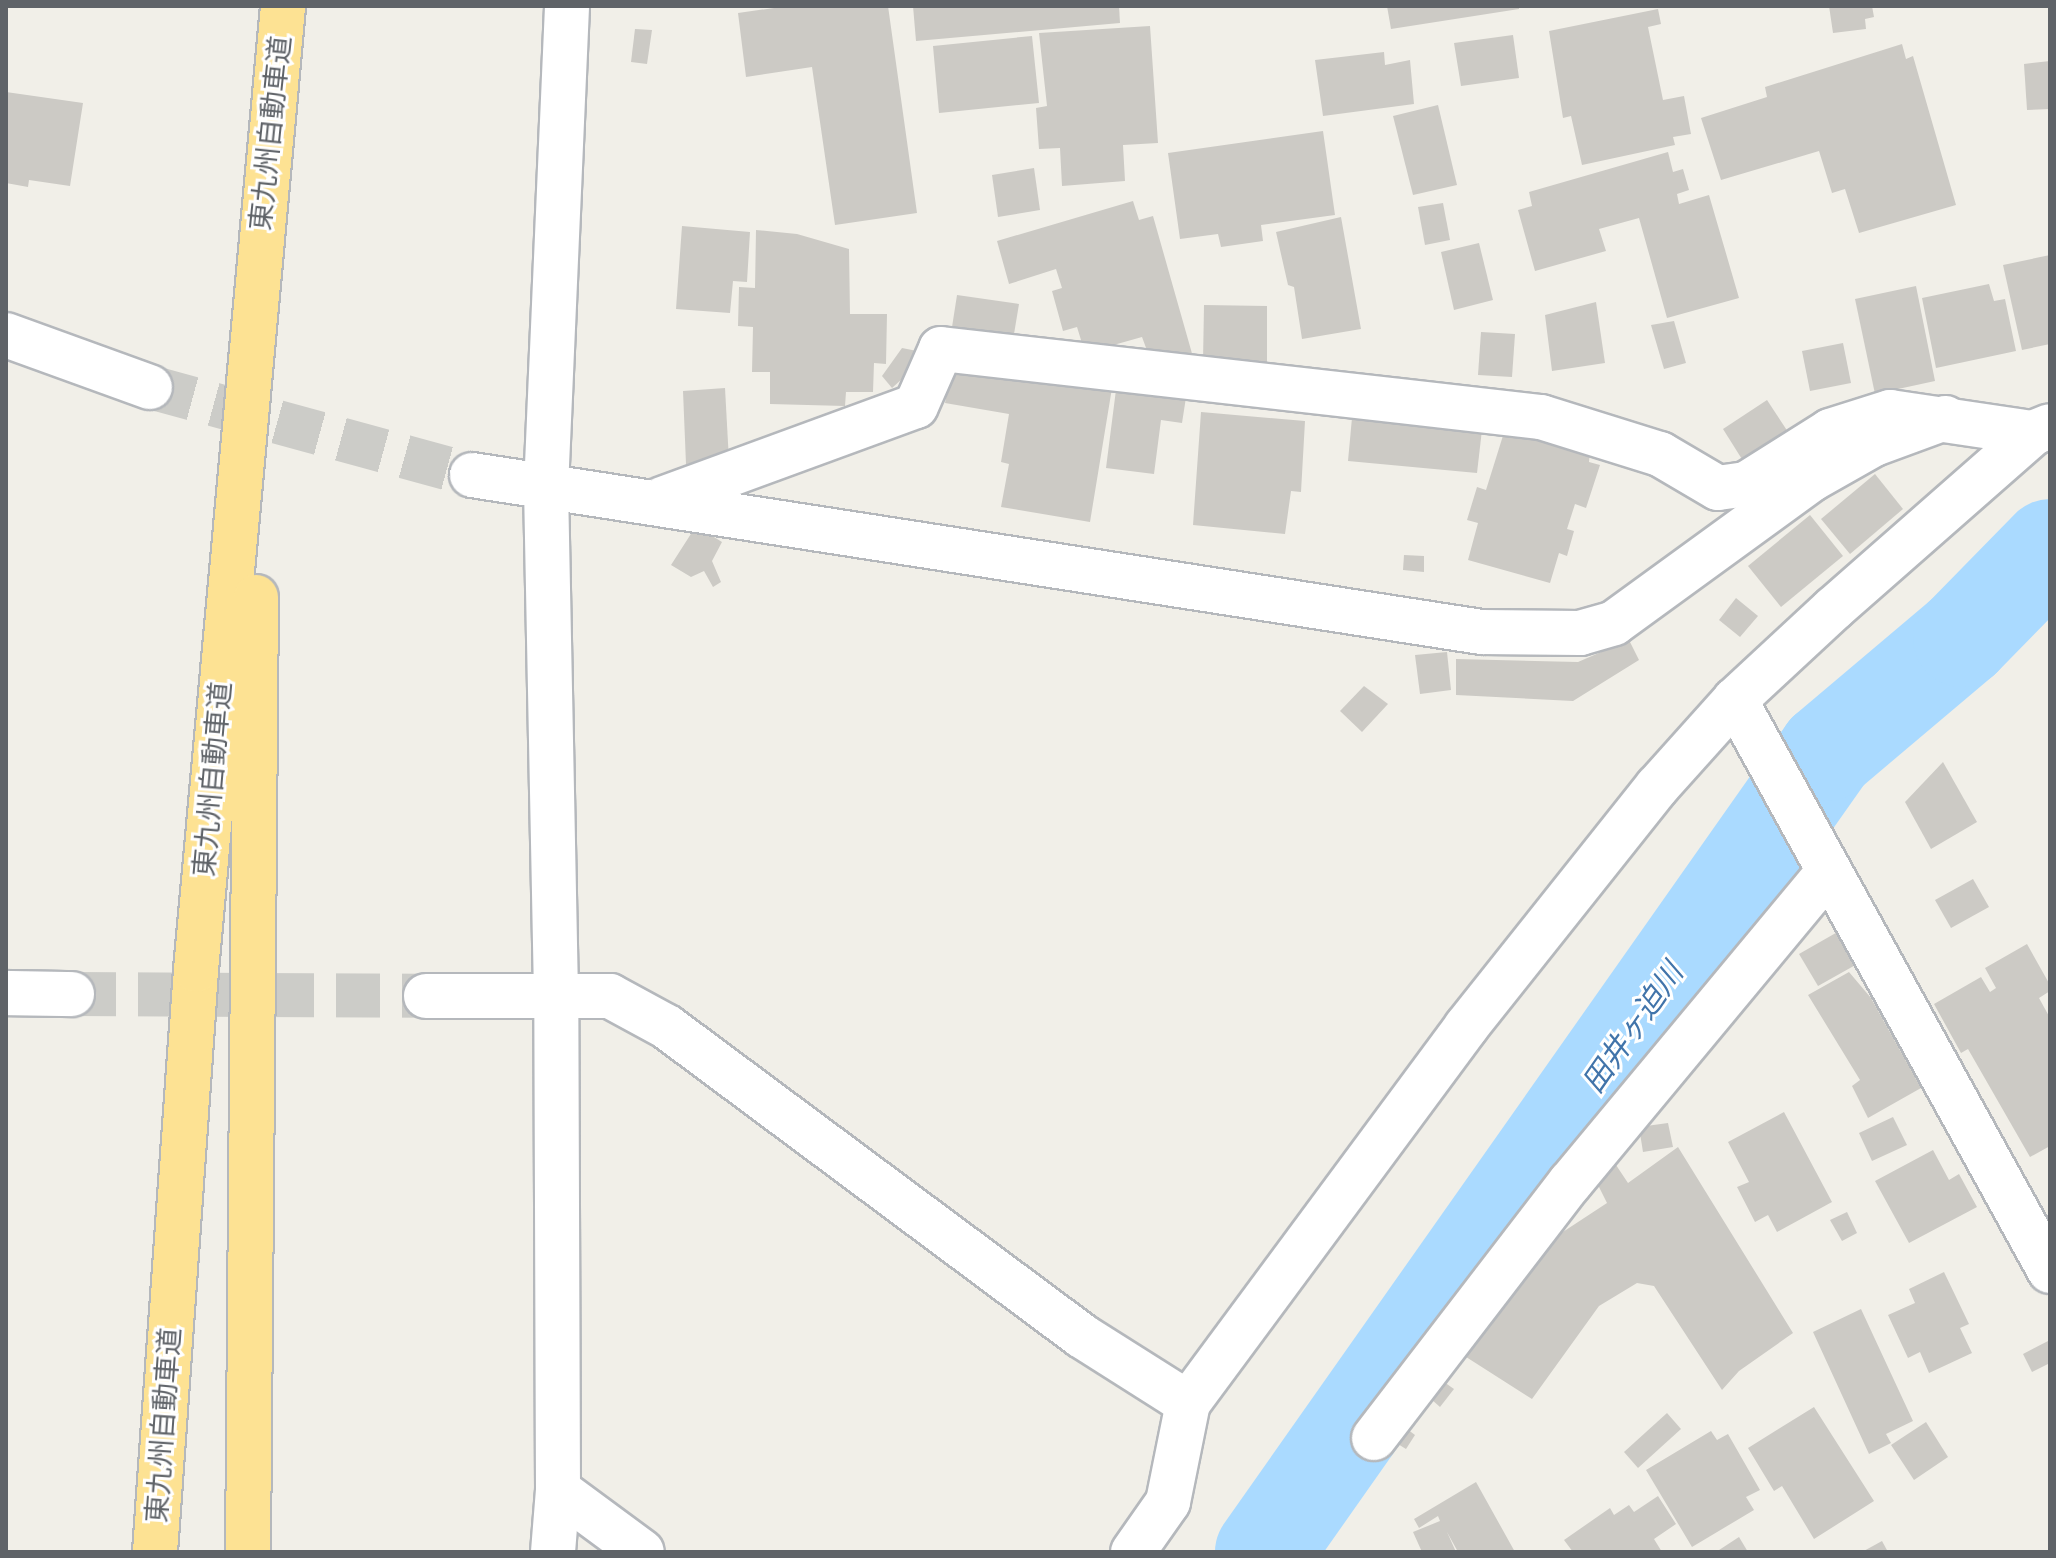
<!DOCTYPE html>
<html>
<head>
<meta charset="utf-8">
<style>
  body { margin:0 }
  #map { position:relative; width:2056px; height:1558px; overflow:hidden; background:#f1efe8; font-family:Roboto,"Noto Sans JP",sans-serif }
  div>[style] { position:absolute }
  .river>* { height:98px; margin:-49px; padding:0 49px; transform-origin:49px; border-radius:49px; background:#aadaff }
  .building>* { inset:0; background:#cccac5 }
  .minor-tunnel>* { height:44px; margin-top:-22px; transform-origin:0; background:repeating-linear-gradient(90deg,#ccccc8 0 44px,transparent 0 66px) }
  .roads { filter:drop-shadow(2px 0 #b5b8bc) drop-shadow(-2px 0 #b5b8bc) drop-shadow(0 2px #b5b8bc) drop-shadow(0 -2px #b5b8bc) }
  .minor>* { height:44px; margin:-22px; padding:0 22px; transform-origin:22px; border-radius:22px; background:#fff }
  .highway>* { height:44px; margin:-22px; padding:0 22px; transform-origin:22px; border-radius:22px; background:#fde293 }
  span { translate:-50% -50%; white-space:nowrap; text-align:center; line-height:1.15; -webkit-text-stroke:6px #fff; paint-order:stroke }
  .street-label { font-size:28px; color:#5f6368 }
  .water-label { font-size:30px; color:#4174aa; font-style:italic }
  .frame { position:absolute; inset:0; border:8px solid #5f6368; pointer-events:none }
</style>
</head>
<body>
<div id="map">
  <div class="river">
    <i style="left:1264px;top:1552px;width:978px;rotate:-54.86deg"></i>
    <i style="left:1827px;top:752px;width:177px;rotate:-40.2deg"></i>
    <i style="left:1962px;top:638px;width:126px;rotate:-45.6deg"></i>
  </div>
  <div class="building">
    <i style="clip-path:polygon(788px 6px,888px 6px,917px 213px,835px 225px,812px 67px,746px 77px,738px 13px)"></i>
    <i style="clip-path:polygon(913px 6px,1119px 6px,1120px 23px,916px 41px)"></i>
    <i style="clip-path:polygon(1387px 6px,1519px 6px,1519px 9px,1391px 29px)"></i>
    <i style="clip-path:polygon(1829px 6px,1872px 6px,1874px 17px,1865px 19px,1866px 29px,1833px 33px)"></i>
    <i style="clip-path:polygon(1658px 9px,1661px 24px,1648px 27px,1663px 100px,1684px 96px,1691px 134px,1673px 137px,1675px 145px,1582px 165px,1571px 116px,1563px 118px,1549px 31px)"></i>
    <i style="clip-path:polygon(1150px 26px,1158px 143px,1123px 145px,1125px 181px,1062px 186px,1060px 148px,1039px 149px,1036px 108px,1047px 106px,1039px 33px)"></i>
    <i style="clip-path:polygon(635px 29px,652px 30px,647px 64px,631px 62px)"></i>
    <i style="clip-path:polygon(1513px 35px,1519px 78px,1461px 86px,1454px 43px)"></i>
    <i style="clip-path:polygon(1032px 36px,1039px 103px,939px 113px,933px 46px)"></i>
    <i style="clip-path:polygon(1902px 44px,1906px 59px,1913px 56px,1956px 205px,1859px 233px,1845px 189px,1832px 193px,1819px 151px,1721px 180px,1701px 118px,1767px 97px,1765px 87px)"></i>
    <i style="clip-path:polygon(1384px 52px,1385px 65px,1410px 60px,1414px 104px,1323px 116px,1315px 60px)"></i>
    <i style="clip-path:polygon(2050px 61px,2050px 109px,2027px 110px,2024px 64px)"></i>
    <i style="clip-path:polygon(6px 92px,83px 103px,70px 186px,29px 180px,28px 187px,6px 183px)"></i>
    <i style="clip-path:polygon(1438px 105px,1457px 185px,1413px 195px,1393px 116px)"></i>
    <i style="clip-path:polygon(1323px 131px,1335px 215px,1261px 225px,1263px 241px,1221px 247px,1218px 234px,1180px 239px,1168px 153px)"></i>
    <i style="clip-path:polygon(1668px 152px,1673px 172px,1683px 169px,1689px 190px,1677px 194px,1679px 204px,1709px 195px,1739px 298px,1667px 318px,1639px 218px,1599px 229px,1606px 251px,1535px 271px,1518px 210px,1532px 206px,1529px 192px)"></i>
    <i style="clip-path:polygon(1034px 168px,1040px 210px,998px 217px,992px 175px)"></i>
    <i style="clip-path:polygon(1133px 201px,1139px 220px,1153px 216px,1193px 357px,1152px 364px,1142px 337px,1085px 353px,1077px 327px,1063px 331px,1052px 291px,1062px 288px,1056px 269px,1009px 284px,997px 241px)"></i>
    <i style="clip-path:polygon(1443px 203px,1450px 240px,1425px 245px,1418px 207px)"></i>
    <i style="clip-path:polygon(1341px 217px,1361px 329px,1302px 339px,1294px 287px,1288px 285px,1276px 232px)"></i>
    <i style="clip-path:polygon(682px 226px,750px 232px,747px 282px,733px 281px,730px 313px,676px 309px)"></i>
    <i style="clip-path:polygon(756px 230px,797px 234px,849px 249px,850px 314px,887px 314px,886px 364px,874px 363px,873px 392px,846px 392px,845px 406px,770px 404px,770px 372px,752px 372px,753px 327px,738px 326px,739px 287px,755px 288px)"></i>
    <i style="clip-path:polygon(1479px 243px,1493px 300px,1454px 310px,1441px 252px)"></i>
    <i style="clip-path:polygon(2050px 255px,2050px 344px,2022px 350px,2003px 265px)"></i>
    <i style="clip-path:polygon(1989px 284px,1994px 301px,2005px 299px,2016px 351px,1936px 368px,1922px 298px)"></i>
    <i style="clip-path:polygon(1916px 286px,1935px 381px,1875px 394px,1855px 299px)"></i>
    <i style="clip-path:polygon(957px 295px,1019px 304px,1014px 334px,952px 327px)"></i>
    <i style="clip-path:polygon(1596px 302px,1605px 363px,1552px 371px,1545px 315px)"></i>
    <i style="clip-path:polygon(1204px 305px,1267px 306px,1267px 363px,1203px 362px)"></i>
    <i style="clip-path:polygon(1674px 321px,1686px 363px,1664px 369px,1651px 325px)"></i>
    <i style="clip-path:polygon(1481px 332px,1515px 334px,1512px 377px,1478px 375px)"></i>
    <i style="clip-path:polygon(1843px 343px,1851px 383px,1810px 391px,1802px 351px)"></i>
    <i style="clip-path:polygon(902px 348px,917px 351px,913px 369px,892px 388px,882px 376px)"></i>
    <i style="clip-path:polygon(953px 361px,1112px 388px,1090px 522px,1001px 507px,1009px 464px,1001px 462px,1009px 414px,945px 403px)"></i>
    <i style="clip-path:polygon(1117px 382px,1187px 391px,1182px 423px,1161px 420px,1154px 474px,1106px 468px)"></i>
    <i style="clip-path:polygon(725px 388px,729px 461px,686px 464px,683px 391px)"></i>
    <i style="clip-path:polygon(1767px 400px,1790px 435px,1745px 464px,1723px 429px)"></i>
    <i style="clip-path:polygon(1353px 407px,1483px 421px,1477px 473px,1348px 461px)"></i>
    <i style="clip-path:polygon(1201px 412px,1305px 421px,1301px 492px,1291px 491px,1285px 534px,1193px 525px)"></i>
    <i style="clip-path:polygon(1506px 426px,1590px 449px,1589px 462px,1600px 465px,1586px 508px,1575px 504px,1567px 529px,1574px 531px,1567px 556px,1559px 553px,1550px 583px,1468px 560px,1478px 523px,1467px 520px,1477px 487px,1486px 490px)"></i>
    <i style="clip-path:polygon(1875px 474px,1903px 509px,1850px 554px,1821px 519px)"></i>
    <i style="clip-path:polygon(1810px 515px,1843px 556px,1781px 607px,1748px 566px)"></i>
    <i style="clip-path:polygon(696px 526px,722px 542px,712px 561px,721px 582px,713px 587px,704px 571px,691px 577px,671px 565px)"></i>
    <i style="clip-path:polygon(1404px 555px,1424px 556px,1424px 572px,1403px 570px)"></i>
    <i style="clip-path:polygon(1736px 598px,1758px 616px,1740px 637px,1719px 620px)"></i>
    <i style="clip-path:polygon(1629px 640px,1639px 660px,1573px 701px,1456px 695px,1456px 659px,1578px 662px)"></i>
    <i style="clip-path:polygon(1447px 652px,1451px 690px,1420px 694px,1415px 655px)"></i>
    <i style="clip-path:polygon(1364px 686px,1388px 704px,1362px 732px,1340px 711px)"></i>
    <i style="clip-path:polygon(1943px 762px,1977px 822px,1931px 849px,1905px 802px)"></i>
    <i style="clip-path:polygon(1973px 879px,1989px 907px,1951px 928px,1935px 900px)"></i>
    <i style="clip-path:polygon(1841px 930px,1859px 963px,1818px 986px,1799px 954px)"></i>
    <i style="clip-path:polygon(2027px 944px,2050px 985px,2050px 991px,2039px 998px,2050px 1018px,2050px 1146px,2030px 1157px,1968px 1049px,1961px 1053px,1934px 1004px,1981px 977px,1990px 992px,1996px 988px,1985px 968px)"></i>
    <i style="clip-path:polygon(1849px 972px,1871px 998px,1921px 1088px,1868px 1118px,1852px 1086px,1860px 1080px,1808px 995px)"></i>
    <i style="clip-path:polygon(1784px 1112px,1832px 1202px,1777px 1232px,1768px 1215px,1755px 1222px,1737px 1187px,1749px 1182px,1728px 1142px)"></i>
    <i style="clip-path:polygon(1893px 1117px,1907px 1145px,1872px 1161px,1859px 1133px)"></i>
    <i style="clip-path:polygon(1668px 1123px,1673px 1147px,1643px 1152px,1639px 1127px)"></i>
    <i style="clip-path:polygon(1678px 1147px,1793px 1333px,1739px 1371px,1722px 1390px,1654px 1286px,1637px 1283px,1599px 1306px,1532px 1399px,1463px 1355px,1543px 1245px,1607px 1203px,1594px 1177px,1616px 1165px,1628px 1183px)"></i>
    <i style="clip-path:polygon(1933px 1150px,1949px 1180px,1959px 1174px,1977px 1207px,1909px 1243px,1875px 1181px)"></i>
    <i style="clip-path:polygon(1847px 1212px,1857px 1233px,1842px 1241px,1830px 1220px)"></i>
    <i style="clip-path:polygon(1944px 1272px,1969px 1324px,1960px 1328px,1972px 1353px,1929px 1373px,1920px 1352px,1908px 1358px,1888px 1315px,1915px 1303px,1909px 1289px)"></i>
    <i style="clip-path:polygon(1861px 1309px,1913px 1421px,1886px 1434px,1891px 1443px,1869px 1454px,1813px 1332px)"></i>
    <i style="clip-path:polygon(2050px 1340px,2050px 1363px,2032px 1372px,2023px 1354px)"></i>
    <i style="clip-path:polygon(1444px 1382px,1454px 1389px,1440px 1407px,1431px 1399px)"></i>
    <i style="clip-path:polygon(1814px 1407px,1874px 1501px,1814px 1539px,1782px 1486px,1774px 1491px,1748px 1448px)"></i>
    <i style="clip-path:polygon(1667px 1413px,1681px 1429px,1638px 1468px,1624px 1452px)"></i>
    <i style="clip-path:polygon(1926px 1422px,1948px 1457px,1914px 1480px,1891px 1445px)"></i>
    <i style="clip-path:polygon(1403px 1426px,1415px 1435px,1406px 1449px,1393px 1441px)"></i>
    <i style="clip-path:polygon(1711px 1431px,1717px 1440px,1728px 1434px,1760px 1490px,1746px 1497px,1754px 1510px,1692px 1547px,1646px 1470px)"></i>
    <i style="clip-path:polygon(1476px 1482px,1515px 1552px,1458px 1552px,1447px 1532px,1456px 1552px,1422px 1552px,1413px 1532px,1440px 1521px,1438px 1516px,1419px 1528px,1414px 1519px)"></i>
    <i style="clip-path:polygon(1658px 1496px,1676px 1524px,1654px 1539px,1662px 1552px,1573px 1552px,1564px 1540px,1610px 1508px,1614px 1515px,1629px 1505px,1634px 1512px)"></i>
    <i style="clip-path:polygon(1739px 1537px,1748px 1552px,1716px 1552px)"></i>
    <i style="clip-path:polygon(1882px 1541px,1888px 1552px,1862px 1552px)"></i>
  </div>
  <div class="minor-tunnel">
    <i style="left:150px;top:387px;width:334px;rotate:15.3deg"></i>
    <i style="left:72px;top:994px;width:354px;rotate:0.3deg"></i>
  </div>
  <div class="roads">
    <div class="minor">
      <i style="left:6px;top:335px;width:153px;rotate:19.9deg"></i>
      <i style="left:472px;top:475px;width:1022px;rotate:8.84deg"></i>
      <i style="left:1482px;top:632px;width:98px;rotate:0.6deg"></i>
      <i style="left:1580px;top:633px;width:35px;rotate:-16deg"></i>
      <i style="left:1614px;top:623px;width:245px;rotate:-36deg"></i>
      <i style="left:1812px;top:479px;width:71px;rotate:-29.4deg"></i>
      <i style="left:1874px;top:444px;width:76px;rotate:-20.1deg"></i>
      <i style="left:662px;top:499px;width:270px;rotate:-20.1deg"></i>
      <i style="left:916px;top:406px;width:62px;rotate:-66.3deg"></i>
      <i style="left:941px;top:349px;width:604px;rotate:6.47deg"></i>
      <i style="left:1541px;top:417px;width:125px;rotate:17.3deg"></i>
      <i style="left:1660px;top:454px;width:67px;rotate:30.4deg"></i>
      <i style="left:1718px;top:488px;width:28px;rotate:-8deg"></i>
      <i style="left:1746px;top:484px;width:99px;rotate:-32.2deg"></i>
      <i style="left:1830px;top:431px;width:63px;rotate:-17.6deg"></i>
      <i style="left:1890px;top:412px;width:145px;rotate:8.4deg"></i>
      <i style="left:1735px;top:700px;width:652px;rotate:61.12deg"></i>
      <i style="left:6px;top:993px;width:66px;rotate:0.9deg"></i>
      <i style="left:426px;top:996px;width:184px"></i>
      <i style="left:610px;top:996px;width:65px;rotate:28.5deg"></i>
      <i style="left:667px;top:1027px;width:517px;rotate:36.67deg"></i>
      <i style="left:1082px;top:1336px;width:125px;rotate:32.3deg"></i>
      <i style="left:1374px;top:1438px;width:322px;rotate:-52.5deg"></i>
      <i style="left:1570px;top:1183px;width:403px;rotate:-50.3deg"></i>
      <i style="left:558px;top:1490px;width:104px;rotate:36.4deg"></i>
      <i style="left:553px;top:1552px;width:62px;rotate:-85.4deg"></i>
      <i style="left:558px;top:1490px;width:496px;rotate:-90.2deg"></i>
      <i style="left:556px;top:994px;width:506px;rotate:-91.13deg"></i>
      <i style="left:546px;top:488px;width:482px;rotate:-87.5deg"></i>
      <i style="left:1133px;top:1552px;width:61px;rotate:-55deg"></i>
      <i style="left:1168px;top:1502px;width:101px;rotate:-78.6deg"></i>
      <i style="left:1188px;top:1403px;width:468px;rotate:-53.5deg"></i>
      <i style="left:1466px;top:1027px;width:307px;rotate:-51.5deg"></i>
      <i style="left:1657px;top:787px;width:117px;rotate:-48.1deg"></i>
      <i style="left:1735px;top:700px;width:134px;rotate:-42.9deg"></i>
      <i style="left:1833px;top:609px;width:266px;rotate:-41.3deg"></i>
      <i style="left:2033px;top:433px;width:18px;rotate:-22deg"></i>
    </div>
    <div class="highway">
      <i style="left:155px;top:1552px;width:583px;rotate:-85.97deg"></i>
      <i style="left:196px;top:970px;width:968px;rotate:-84.84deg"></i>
      <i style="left:248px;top:1552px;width:955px;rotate:-89.52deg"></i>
    </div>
  </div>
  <div class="street-label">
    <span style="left:271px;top:133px;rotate:-84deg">東九州自動車道</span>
    <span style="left:213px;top:779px;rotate:-85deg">東九州自動車道</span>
    <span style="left:164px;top:1425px;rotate:-86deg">東九州自動車道</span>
  </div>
  <div class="water-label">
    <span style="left:1633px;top:1028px;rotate:-55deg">田井ヶ迫川</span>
  </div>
  <div class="frame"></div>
</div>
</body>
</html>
